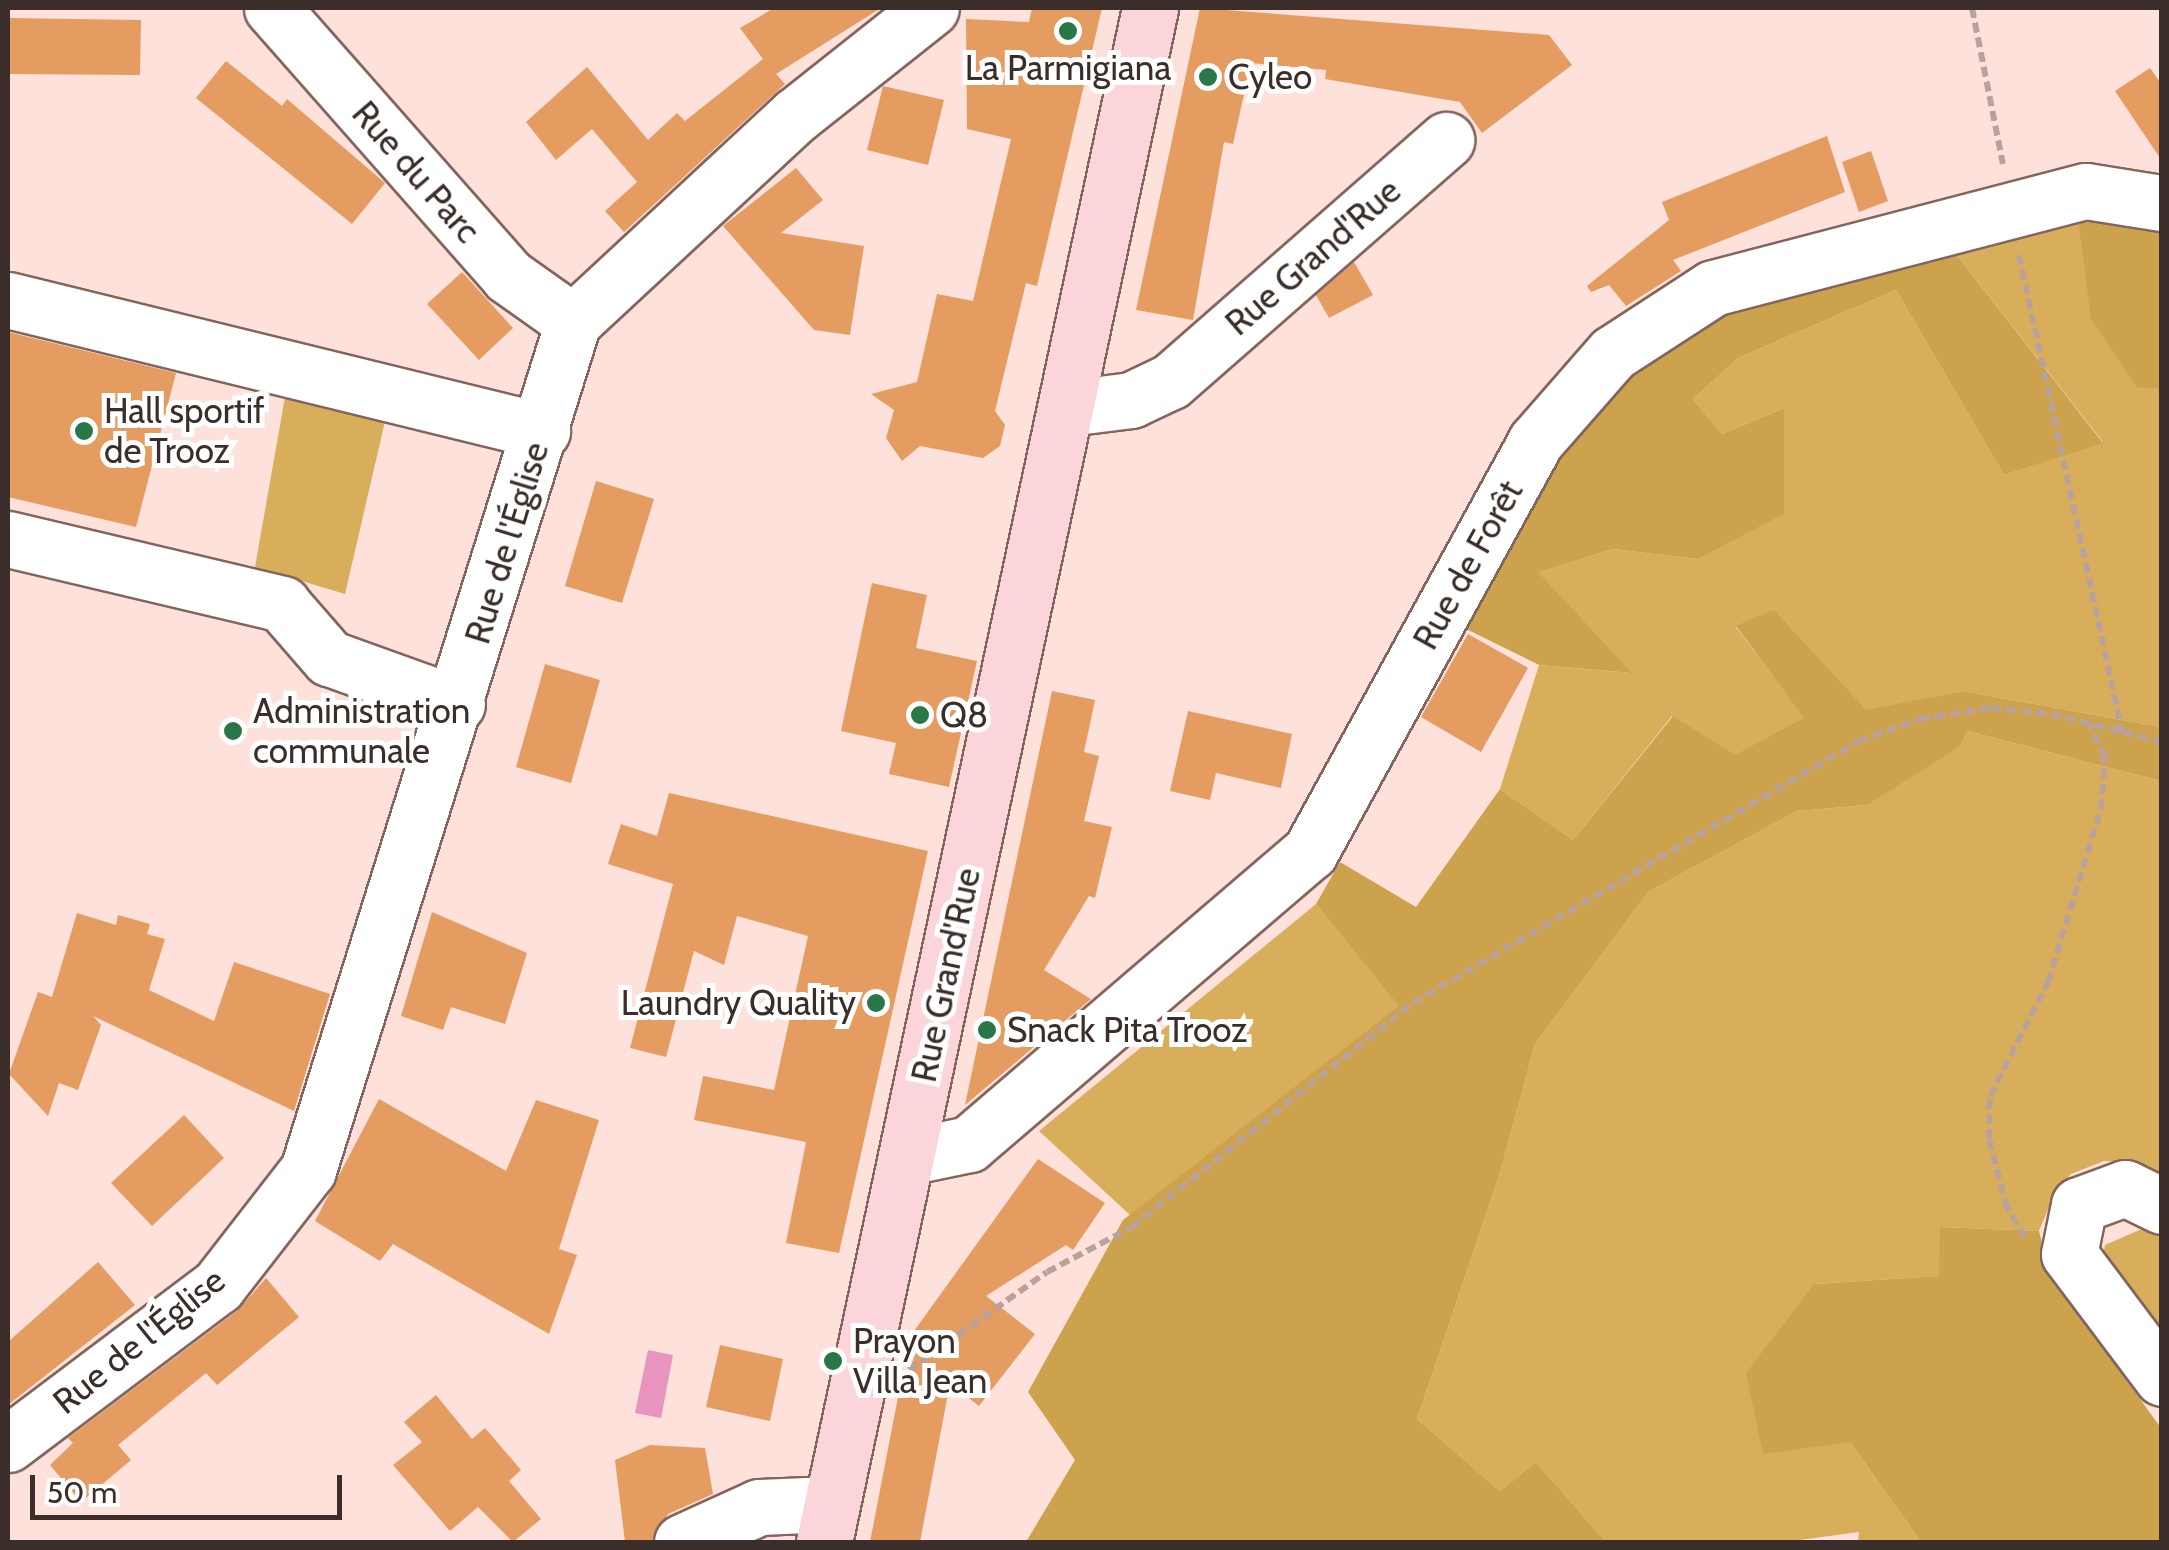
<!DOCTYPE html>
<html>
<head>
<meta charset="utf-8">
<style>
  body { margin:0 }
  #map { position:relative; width:2169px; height:1550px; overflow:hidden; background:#fde1da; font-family:Cabin,sans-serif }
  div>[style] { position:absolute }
  .green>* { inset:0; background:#d9ae5a }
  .forest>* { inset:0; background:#cda24d }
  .water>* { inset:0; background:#e894bf }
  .building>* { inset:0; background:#e49c61 }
  .path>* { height:6px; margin-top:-3px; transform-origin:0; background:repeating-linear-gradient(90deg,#b9a29c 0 10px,transparent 0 15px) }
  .roads { filter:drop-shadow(2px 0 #83655d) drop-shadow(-2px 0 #83655d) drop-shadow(0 2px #83655d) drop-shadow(0 -2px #83655d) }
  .minor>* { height:55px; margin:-27.5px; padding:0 27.5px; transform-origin:27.5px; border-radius:27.5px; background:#fff }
  .major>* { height:55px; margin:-27.5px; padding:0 27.5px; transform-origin:27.5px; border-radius:27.5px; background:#fbd5d9 }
  .dots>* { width:28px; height:28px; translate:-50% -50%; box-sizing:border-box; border:5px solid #fff; border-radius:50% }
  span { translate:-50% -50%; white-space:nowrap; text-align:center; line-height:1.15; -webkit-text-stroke:10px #fff; paint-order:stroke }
  .poi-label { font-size:35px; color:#3b2e2a }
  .left { translate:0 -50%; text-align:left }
  .right { translate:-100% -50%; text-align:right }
  .street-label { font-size:35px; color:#3b2e2a }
  .frame { position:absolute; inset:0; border:10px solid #3b2e2a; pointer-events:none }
  .scale { position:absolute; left:30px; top:1475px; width:312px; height:45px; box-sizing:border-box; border:5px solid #3b2e2a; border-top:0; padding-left:12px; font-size:30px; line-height:35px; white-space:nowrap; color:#3b2e2a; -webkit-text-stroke:8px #fff; paint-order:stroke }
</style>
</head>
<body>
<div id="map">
  <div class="green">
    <i style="clip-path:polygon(2078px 218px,2137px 386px,2161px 389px,2161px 727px,1963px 691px,1866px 711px,1774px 609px,1736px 627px,1805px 718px,1735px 756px,1672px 716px,1573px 840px,1500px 789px,1539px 665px,1631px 673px,1537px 572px,1614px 549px,1697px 559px,1784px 408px,1722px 434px,1693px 399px,1738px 358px,1896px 290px,2004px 475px,2103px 442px,1949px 245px)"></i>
    <i style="clip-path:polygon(285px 397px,386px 417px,345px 594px,255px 567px)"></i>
    <i style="clip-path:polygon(1967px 731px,2161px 781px,2161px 1176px,2129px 1162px,2104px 1161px,2071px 1174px,2055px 1193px,2039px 1231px,1941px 1227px,1940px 1276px,1814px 1284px,1850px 1442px,1921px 1542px,1858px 1542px,1859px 1532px,1785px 1542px,1606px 1542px,1536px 1462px,1500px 1491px,1417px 1419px,1500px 1173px,1535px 1044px,1648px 892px,1797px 811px,1867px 805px)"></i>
    <i style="clip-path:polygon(1316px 904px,1400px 1006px,1130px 1215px,1039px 1131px)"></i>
    <i style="clip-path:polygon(2144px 1228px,2161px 1235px,2161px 1353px,2098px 1279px,2105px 1245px)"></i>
  </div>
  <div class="forest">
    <i style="clip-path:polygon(2078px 218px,2161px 226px,2161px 389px,2137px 387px,2091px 319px)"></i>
    <i style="clip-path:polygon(1949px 245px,2103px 443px,2004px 475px,1896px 290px,1738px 358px,1693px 399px,1722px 434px,1784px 408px,1784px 514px,1697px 559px,1614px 549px,1538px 572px,1632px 673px,1539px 665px,1454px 623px,1552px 463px,1629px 372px,1734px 307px)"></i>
    <i style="clip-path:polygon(1774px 609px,1866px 710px,1963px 691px,2161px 727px,2161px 781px,1967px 731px,1959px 747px,1867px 805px,1797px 811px,1648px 892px,1535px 1044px,1500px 1173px,1417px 1419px,1500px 1491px,1536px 1462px,1606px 1542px,1026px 1542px,1075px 1460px,1028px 1392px,1123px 1220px,1399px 1006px,1316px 904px,1340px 862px,1416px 907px,1500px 789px,1573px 840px,1673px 716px,1735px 755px,1804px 718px,1736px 626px)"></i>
    <i style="clip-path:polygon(1940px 1227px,2039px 1231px,2047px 1263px,2070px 1302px,2161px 1428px,2161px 1542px,1921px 1542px,1850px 1442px,1763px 1454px,1746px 1373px,1814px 1284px,1939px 1276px)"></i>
  </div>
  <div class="water">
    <i style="clip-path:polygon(648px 1350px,673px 1355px,661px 1418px,635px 1413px)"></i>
  </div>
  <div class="building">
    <i style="clip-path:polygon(774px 8px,881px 8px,776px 74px,785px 84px,624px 232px,605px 211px,637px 182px,592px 129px,556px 160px,526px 122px,587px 67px,648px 140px,677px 113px,685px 121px,763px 59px,740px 28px)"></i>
    <i style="clip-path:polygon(1032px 8px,1102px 8px,1037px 286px,1026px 283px,995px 411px,1005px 425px,1000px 446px,983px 458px,920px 446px,902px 461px,886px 438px,894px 410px,871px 394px,917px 382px,937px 294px,973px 301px,1011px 139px,967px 129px,966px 19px,1029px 22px)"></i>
    <i style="clip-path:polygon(1200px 8px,1549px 35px,1572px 65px,1482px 133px,1460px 102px,1325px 79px,1326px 70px,1251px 63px,1233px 144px,1224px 142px,1193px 320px,1136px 310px)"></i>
    <i style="clip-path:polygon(8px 18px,141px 20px,140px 75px,8px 74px)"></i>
    <i style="clip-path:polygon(226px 61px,282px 106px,287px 99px,385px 183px,352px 224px,196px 98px)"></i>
    <i style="clip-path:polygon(2150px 68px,2162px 85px,2162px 161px,2115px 91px)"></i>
    <i style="clip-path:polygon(883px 86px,944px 100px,928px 165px,867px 150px)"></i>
    <i style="clip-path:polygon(1827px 136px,1845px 192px,1673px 260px,1681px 271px,1626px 306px,1609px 285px,1591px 292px,1587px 286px,1669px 220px,1662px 202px)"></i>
    <i style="clip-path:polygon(1871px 151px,1888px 201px,1859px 212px,1842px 162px)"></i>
    <i style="clip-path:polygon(796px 168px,823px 200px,781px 233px,864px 246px,850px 335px,814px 330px,723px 226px)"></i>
    <i style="clip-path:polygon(1354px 262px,1373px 295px,1329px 318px,1316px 295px)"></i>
    <i style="clip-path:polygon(462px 272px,513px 328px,479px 360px,427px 304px)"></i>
    <i style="clip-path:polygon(8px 332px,176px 373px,136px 527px,8px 497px)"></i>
    <i style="clip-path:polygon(596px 481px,654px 499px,622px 603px,565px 586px)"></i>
    <i style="clip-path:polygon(872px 583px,927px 595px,916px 648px,977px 661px,949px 787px,889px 774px,896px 743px,841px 731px)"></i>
    <i style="clip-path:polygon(1468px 634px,1528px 668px,1481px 752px,1421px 717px)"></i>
    <i style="clip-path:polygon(545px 664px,600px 680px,571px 783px,516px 767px)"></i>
    <i style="clip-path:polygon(1052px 691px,1095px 700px,1084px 752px,1099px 756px,1084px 821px,1112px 827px,1095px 898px,1089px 896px,1044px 970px,1091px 999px,965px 1105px)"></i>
    <i style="clip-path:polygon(1188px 711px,1292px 734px,1281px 788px,1216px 773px,1210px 800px,1170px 791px)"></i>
    <i style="clip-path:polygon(669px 793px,928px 851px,839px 1253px,786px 1243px,806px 1142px,694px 1120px,703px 1076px,774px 1090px,808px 936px,737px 916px,724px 965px,694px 951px,666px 1057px,630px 1048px,673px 884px,608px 864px,621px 824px,657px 836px)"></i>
    <i style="clip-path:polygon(432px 912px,527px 953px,505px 1024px,451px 1007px,443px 1030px,401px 1016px)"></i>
    <i style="clip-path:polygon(77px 913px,116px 925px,118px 915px,150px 924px,147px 934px,165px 939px,149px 990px,214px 1021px,234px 962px,330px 994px,294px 1111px,93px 1016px,101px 1025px,78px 1090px,59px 1083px,48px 1116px,9px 1074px,38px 992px,52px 997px)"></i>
    <i style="clip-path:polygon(379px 1099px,506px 1171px,536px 1100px,599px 1120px,559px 1249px,577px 1255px,549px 1334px,393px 1244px,380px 1261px,315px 1221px)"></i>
    <i style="clip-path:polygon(184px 1115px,224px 1158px,152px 1226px,111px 1183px)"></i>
    <i style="clip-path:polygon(1038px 1159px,1105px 1203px,1073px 1250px,1066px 1245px,986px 1296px,1035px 1334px,979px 1406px,950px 1383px,920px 1542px,870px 1542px,899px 1392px,906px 1393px,914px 1331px)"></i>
    <i style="clip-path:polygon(98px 1262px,135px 1305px,8px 1405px,8px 1342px)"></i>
    <i style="clip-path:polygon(266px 1278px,299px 1317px,217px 1385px,206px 1373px,118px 1445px,131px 1460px,81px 1502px,50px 1465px,73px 1443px,68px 1438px,237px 1311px)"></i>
    <i style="clip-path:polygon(720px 1345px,783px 1359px,770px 1421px,706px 1407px)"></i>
    <i style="clip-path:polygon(436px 1395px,472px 1439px,485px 1428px,521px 1470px,509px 1481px,541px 1519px,513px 1542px,478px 1507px,450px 1531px,393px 1465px,422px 1442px,404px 1422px)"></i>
    <i style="clip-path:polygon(650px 1445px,705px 1448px,713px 1494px,668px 1514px,651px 1542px,625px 1542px,615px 1460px)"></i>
  </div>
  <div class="path">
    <i style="left:1972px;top:8px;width:159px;rotate:78.8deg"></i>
    <i style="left:2019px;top:255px;width:489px;rotate:77.8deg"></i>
    <i style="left:2025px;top:1237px;width:34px;rotate:-122deg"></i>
    <i style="left:2007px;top:1208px;width:71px;rotate:-104.6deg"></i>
    <i style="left:1989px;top:1139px;width:43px;rotate:-88.7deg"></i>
    <i style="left:1990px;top:1096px;width:128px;rotate:-63deg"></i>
    <i style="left:2048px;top:982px;width:181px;rotate:-73deg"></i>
    <i style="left:2101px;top:809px;width:52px;rotate:-85.6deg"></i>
    <i style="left:2105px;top:757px;width:37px;rotate:-116deg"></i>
    <i style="left:909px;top:1370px;width:169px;rotate:-35.4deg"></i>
    <i style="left:1047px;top:1272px;width:96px;rotate:-27.9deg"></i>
    <i style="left:1132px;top:1227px;width:359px;rotate:-38.6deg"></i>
    <i style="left:1413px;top:1003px;width:517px;rotate:-30.43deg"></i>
    <i style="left:1859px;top:741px;width:65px;rotate:-19.8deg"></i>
    <i style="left:1920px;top:719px;width:72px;rotate:-8.8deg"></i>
    <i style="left:1991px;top:708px;width:60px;rotate:5.7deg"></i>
    <i style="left:2051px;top:714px;width:114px;rotate:14.2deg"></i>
  </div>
  <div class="roads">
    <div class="minor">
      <i style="left:272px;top:8px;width:357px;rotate:48.6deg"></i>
      <i style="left:508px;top:276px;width:80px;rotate:35.3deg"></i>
      <i style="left:8px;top:300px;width:550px;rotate:13.78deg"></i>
      <i style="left:1068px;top:408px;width:64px;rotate:-7.2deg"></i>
      <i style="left:1131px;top:400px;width:44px;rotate:-25.4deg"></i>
      <i style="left:1171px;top:381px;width:366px;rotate:-41.2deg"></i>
      <i style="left:8px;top:539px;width:282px;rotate:13.3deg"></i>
      <i style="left:282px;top:604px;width:72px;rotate:49deg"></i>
      <i style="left:329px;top:658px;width:136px;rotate:19.8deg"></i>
      <i style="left:907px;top:1157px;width:63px;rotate:-11.8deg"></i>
      <i style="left:969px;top:1144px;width:449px;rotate:-40.6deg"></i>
      <i style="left:1310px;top:852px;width:468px;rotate:-61.2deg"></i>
      <i style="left:1535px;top:442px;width:118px;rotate:-48.8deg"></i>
      <i style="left:1613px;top:353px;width:119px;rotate:-33deg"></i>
      <i style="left:1713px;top:288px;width:385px;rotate:-14.6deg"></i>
      <i style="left:2086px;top:191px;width:77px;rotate:9deg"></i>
      <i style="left:2162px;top:1206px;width:41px;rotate:-154.1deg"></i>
      <i style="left:2125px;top:1188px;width:49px;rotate:159.7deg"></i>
      <i style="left:2079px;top:1205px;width:50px;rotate:101.5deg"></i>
      <i style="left:2069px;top:1254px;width:155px;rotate:53.1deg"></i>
      <i style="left:8px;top:1444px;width:263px;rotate:-37deg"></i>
      <i style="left:218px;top:1286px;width:147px;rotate:-52.2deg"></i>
      <i style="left:308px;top:1170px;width:888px;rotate:-72.65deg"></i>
      <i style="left:573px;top:322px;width:304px;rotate:-42.9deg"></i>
      <i style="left:796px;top:115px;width:172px;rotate:-38.4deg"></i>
      <i style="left:682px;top:1542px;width:85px;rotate:-24.4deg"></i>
      <i style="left:759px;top:1507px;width:73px;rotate:-2.4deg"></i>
    </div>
    <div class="major">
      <i style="left:824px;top:1542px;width:1568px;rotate:-78deg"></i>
    </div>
  </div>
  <div class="dots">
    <i style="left:1068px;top:31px;background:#297646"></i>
    <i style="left:1208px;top:77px;background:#297646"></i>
    <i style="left:84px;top:431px;background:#297646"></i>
    <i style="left:920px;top:715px;background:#297646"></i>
    <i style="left:233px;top:731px;background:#297646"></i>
    <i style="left:876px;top:1003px;background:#297646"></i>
    <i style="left:987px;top:1030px;background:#297646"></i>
    <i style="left:833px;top:1361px;background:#297646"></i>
  </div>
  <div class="poi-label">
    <span style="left:1068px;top:68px">La Parmigiana</span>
    <span class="left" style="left:1228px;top:77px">Cyleo</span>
    <span class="left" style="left:104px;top:431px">Hall sportif<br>de Trooz</span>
    <span class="left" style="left:253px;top:731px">Administration<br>communale</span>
    <span class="left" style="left:940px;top:715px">Q8</span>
    <span class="right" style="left:856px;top:1003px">Laundry Quality</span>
    <span class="left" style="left:1007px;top:1030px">Snack Pita Trooz</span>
    <span class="left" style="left:853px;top:1361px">Prayon<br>Villa Jean</span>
  </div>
  <div class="street-label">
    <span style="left:416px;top:172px;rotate:49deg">Rue du Parc</span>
    <span style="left:1313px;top:257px;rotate:-41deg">Rue Grand'Rue</span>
    <span style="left:507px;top:543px;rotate:-73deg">Rue de l'Église</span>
    <span style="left:1468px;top:565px;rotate:-61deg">Rue de Forêt</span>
    <span style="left:946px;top:975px;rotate:-78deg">Rue Grand'Rue</span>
    <span style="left:139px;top:1341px;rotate:-39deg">Rue de l'Église</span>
  </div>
  <div class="frame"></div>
  <div class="scale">50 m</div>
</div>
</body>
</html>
